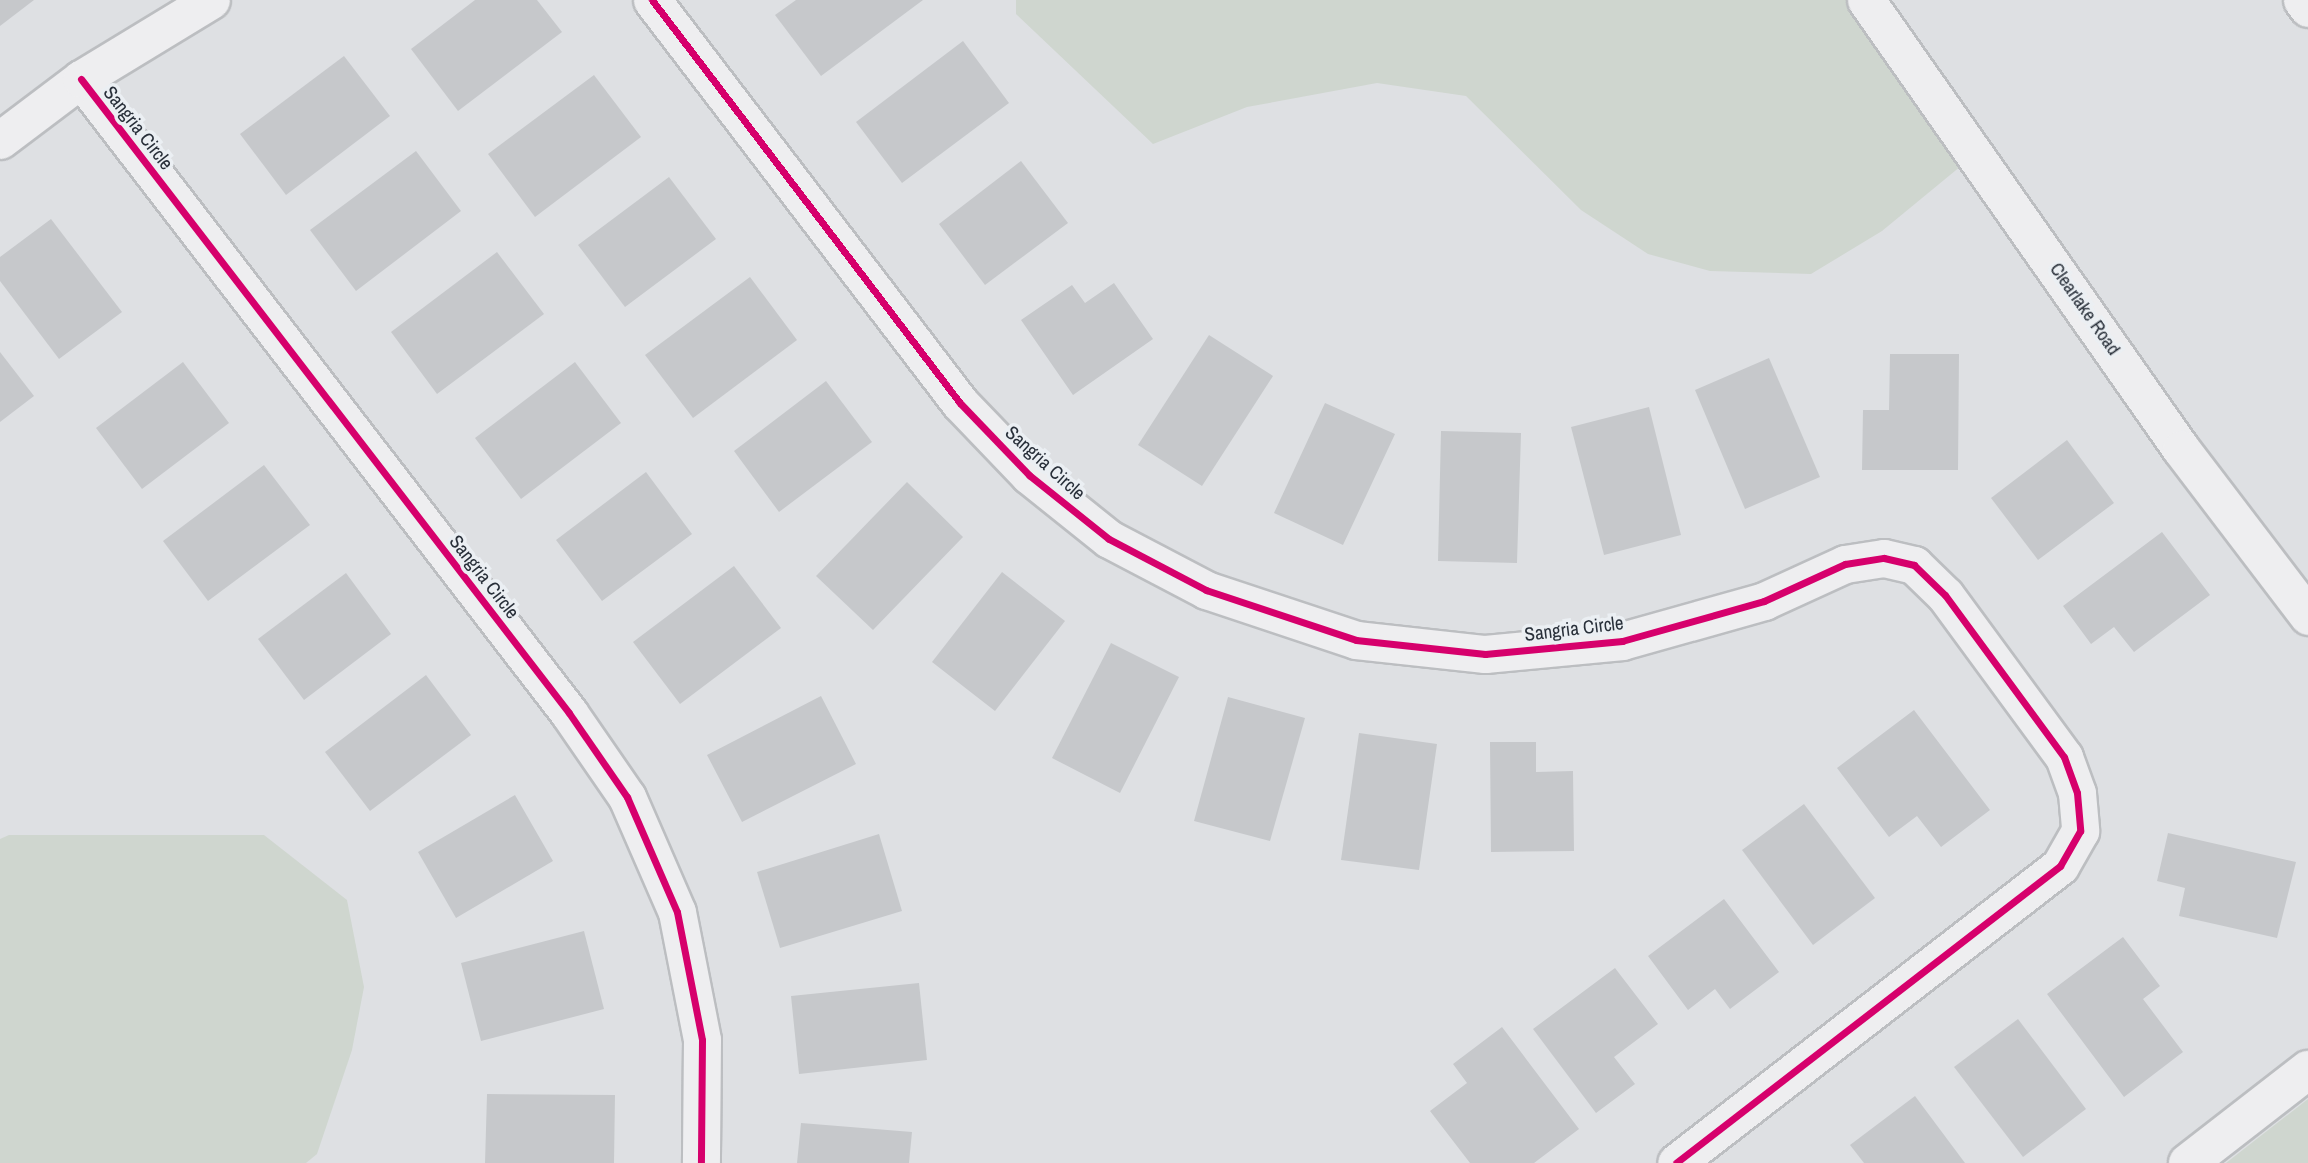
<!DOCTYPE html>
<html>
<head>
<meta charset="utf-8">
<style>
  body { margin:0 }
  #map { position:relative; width:2308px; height:1163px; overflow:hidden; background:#dee0e3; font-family:"Archivo Narrow",sans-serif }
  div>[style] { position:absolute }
  .green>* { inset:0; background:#cfd6cf }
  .building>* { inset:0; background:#c6c8cb }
  .roads { filter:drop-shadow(2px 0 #bcbec1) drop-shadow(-2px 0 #bcbec1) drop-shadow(0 2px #bcbec1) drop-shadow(0 -2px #bcbec1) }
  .minor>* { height:37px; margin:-18.5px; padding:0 18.5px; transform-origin:18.5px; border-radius:18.5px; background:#eeeef0 }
  .tertiary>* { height:38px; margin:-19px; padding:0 19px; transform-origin:19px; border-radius:19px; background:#eeeef0 }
  .cycleway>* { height:7px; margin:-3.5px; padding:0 3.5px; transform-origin:3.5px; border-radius:3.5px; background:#d6006c }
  span { translate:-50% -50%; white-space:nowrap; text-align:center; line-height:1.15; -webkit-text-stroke:7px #ebeff3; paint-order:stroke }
  .street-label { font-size:19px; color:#282f39 }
</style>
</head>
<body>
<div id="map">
  <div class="green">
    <i style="clip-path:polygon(1016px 0,1858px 0,1961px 166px,1882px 231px,1811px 274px,1710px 271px,1648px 254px,1581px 210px,1466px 96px,1377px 83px,1247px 107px,1153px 144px,1016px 14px)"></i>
    <i style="clip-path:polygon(9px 835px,264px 835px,347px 900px,364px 987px,352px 1050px,317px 1154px,306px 1163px,0 1163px,0 839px)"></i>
    <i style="clip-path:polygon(2308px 1099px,2308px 1163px,2226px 1163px)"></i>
  </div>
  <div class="building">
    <i style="clip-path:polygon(0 0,34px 0,0 26px)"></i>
    <i style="clip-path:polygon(475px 0,537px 0,562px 32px,458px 111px,411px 49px)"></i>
    <i style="clip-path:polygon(796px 0,923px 0,821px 76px,775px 15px)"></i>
    <i style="clip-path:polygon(963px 41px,1009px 103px,902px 183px,856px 122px)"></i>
    <i style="clip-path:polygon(344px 56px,390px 116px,286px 195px,240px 134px)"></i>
    <i style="clip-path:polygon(594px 75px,641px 137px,535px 217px,488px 154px)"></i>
    <i style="clip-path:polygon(416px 151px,461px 211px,356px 291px,310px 230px)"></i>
    <i style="clip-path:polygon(1021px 161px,1068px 223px,985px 285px,939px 224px)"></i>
    <i style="clip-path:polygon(669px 177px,716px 239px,625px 307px,578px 245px)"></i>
    <i style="clip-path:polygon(51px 219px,122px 312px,59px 359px,0 281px,0 257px)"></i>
    <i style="clip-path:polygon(497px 252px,544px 314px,437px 394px,391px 332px)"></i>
    <i style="clip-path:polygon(750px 277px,797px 340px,693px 418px,645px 355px)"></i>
    <i style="clip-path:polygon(1114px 283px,1153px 339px,1073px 395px,1021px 320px,1072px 285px,1085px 303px)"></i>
    <i style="clip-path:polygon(1209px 335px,1273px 376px,1202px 486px,1138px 445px)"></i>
    <i style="clip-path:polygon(0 352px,34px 396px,0 422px)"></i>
    <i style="clip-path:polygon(1890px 354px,1959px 354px,1958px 470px,1862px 470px,1863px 410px,1889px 410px)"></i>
    <i style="clip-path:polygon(1769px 358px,1820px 477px,1745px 509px,1695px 390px)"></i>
    <i style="clip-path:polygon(183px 362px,229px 423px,142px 489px,96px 428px)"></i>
    <i style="clip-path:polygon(575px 362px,621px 423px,521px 499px,475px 438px)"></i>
    <i style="clip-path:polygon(826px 381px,872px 442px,779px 512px,734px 451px)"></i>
    <i style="clip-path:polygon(1325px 403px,1395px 434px,1343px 545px,1274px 513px)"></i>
    <i style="clip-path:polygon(1649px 407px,1681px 535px,1604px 555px,1571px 427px)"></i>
    <i style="clip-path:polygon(1441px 431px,1521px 433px,1517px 563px,1438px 561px)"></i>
    <i style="clip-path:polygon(2067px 440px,2114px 503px,2038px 560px,1991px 498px)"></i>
    <i style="clip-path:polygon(264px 465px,310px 525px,208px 601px,163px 541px)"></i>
    <i style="clip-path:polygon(646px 472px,692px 534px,602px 601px,556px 540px)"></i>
    <i style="clip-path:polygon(907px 482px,963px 537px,873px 630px,816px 576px)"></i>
    <i style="clip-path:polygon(2162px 532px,2210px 595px,2134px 652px,2114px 627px,2091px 644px,2063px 606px)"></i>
    <i style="clip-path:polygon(734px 566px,781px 628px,680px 704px,633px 642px)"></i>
    <i style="clip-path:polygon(1002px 572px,1065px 621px,995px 711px,932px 662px)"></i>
    <i style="clip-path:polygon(346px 573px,391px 634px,304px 700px,258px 639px)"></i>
    <i style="clip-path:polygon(1111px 643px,1179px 677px,1120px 793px,1052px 758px)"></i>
    <i style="clip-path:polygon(426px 675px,471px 735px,370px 811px,325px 752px)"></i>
    <i style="clip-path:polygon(821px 696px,856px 764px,742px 822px,707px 755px)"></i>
    <i style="clip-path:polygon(1228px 697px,1305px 718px,1270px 841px,1194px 821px)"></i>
    <i style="clip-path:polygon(1914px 710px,1990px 810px,1941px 847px,1917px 816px,1889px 837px,1837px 768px)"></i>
    <i style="clip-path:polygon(1359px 733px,1437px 744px,1419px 870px,1341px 860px)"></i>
    <i style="clip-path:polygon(1490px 742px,1536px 742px,1536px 772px,1573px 771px,1574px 851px,1491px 852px)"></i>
    <i style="clip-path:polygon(515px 795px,553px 861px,456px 918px,418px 852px)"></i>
    <i style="clip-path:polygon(1804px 804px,1875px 898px,1813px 945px,1742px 850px)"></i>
    <i style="clip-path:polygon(2168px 833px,2296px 862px,2277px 938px,2179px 916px,2185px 888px,2157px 881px)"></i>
    <i style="clip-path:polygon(879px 834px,902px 911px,780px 948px,757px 872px)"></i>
    <i style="clip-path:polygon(1724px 899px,1779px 972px,1730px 1009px,1715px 989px,1688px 1010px,1648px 956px)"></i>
    <i style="clip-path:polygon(584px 931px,604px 1009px,481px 1041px,461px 963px)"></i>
    <i style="clip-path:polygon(2123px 937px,2160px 986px,2143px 999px,2183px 1052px,2124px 1097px,2047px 994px)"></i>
    <i style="clip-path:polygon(1615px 968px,1658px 1024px,1614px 1057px,1635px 1084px,1596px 1113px,1533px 1029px)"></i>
    <i style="clip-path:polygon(919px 983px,927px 1060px,799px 1074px,791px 996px)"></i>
    <i style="clip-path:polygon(2018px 1019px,2086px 1109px,2023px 1157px,1954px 1067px)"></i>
    <i style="clip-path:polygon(1502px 1027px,1579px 1129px,1534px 1163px,1470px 1163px,1430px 1111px,1467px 1083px,1453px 1064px)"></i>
    <i style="clip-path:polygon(487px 1094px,615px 1095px,614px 1163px,485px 1163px)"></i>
    <i style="clip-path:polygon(1915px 1096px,1965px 1163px,1864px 1163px,1850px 1145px)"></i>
    <i style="clip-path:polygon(801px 1123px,912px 1132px,909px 1163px,797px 1163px)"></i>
  </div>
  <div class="roads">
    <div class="minor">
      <i style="left:652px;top:0;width:507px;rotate:52.61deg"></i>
      <i style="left:960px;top:403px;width:100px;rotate:46.2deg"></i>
      <i style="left:1029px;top:475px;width:102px;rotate:38.7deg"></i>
      <i style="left:1109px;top:539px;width:110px;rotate:27.7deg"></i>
      <i style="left:1206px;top:590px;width:158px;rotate:18.4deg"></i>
      <i style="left:1356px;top:640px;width:130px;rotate:6.2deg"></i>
      <i style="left:1485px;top:654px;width:138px;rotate:-5.4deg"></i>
      <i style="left:1622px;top:641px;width:148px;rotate:-15.7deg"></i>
      <i style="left:1764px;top:601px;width:89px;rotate:-24.6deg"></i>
      <i style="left:1845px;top:564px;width:39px;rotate:-9deg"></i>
      <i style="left:1884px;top:558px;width:31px;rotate:13deg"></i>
      <i style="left:1914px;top:565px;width:43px;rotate:44.1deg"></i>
      <i style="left:1945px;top:595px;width:201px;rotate:53.7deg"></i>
      <i style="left:2064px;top:757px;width:38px;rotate:70deg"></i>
      <i style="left:2077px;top:793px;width:38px;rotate:85deg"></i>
      <i style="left:2080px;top:831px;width:40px;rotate:119.7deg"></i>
      <i style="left:2060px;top:866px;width:485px;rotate:142.3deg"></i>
      <i style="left:1866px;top:0;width:548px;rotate:54.95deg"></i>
      <i style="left:2181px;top:449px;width:210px;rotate:52.7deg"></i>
      <i style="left:2302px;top:0;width:10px;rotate:53deg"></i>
      <i style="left:81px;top:79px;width:800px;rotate:52.41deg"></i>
      <i style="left:569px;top:713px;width:102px;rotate:55.4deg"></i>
      <i style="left:627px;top:797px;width:125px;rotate:66.5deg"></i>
      <i style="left:677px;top:912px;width:130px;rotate:78.9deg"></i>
      <i style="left:702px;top:1040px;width:123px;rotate:90.5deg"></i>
      <i style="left:0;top:140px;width:101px;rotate:-37deg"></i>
      <i style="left:81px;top:79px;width:152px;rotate:-31.3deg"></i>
    </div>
    <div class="tertiary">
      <i style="left:2188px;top:1163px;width:152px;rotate:-37.8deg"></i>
    </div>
  </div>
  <div class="cycleway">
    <i style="left:652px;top:0;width:507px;rotate:52.61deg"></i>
    <i style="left:960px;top:403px;width:100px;rotate:46.2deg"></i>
    <i style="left:1029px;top:475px;width:102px;rotate:38.7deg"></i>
    <i style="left:1109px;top:539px;width:110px;rotate:27.7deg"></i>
    <i style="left:1206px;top:590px;width:158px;rotate:18.4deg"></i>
    <i style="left:1356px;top:640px;width:130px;rotate:6.2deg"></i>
    <i style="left:1485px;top:654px;width:138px;rotate:-5.4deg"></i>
    <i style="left:1622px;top:641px;width:148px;rotate:-15.7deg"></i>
    <i style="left:1764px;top:601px;width:89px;rotate:-24.6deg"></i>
    <i style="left:1845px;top:564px;width:39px;rotate:-9deg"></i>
    <i style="left:1884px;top:558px;width:31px;rotate:13deg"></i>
    <i style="left:1914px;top:565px;width:43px;rotate:44.1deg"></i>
    <i style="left:1945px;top:595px;width:201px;rotate:53.7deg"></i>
    <i style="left:2064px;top:757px;width:38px;rotate:70deg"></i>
    <i style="left:2077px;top:793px;width:38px;rotate:85deg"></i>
    <i style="left:2080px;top:831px;width:40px;rotate:119.7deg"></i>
    <i style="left:2060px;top:866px;width:485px;rotate:142.3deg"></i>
    <i style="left:81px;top:79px;width:800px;rotate:52.41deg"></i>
    <i style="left:569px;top:713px;width:102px;rotate:55.4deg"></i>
    <i style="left:627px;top:797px;width:125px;rotate:66.5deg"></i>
    <i style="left:677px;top:912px;width:130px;rotate:78.9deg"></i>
    <i style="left:702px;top:1040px;width:123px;rotate:90.5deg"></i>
  </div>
  <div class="street-label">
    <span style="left:138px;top:128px;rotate:52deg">Sangria Circle</span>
    <span style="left:2085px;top:309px;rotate:55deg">Clearlake Road</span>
    <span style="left:1045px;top:463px;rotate:42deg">Sangria Circle</span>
    <span style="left:484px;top:577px;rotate:52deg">Sangria Circle</span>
    <span style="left:1574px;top:629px;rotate:-7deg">Sangria Circle</span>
  </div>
</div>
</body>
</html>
